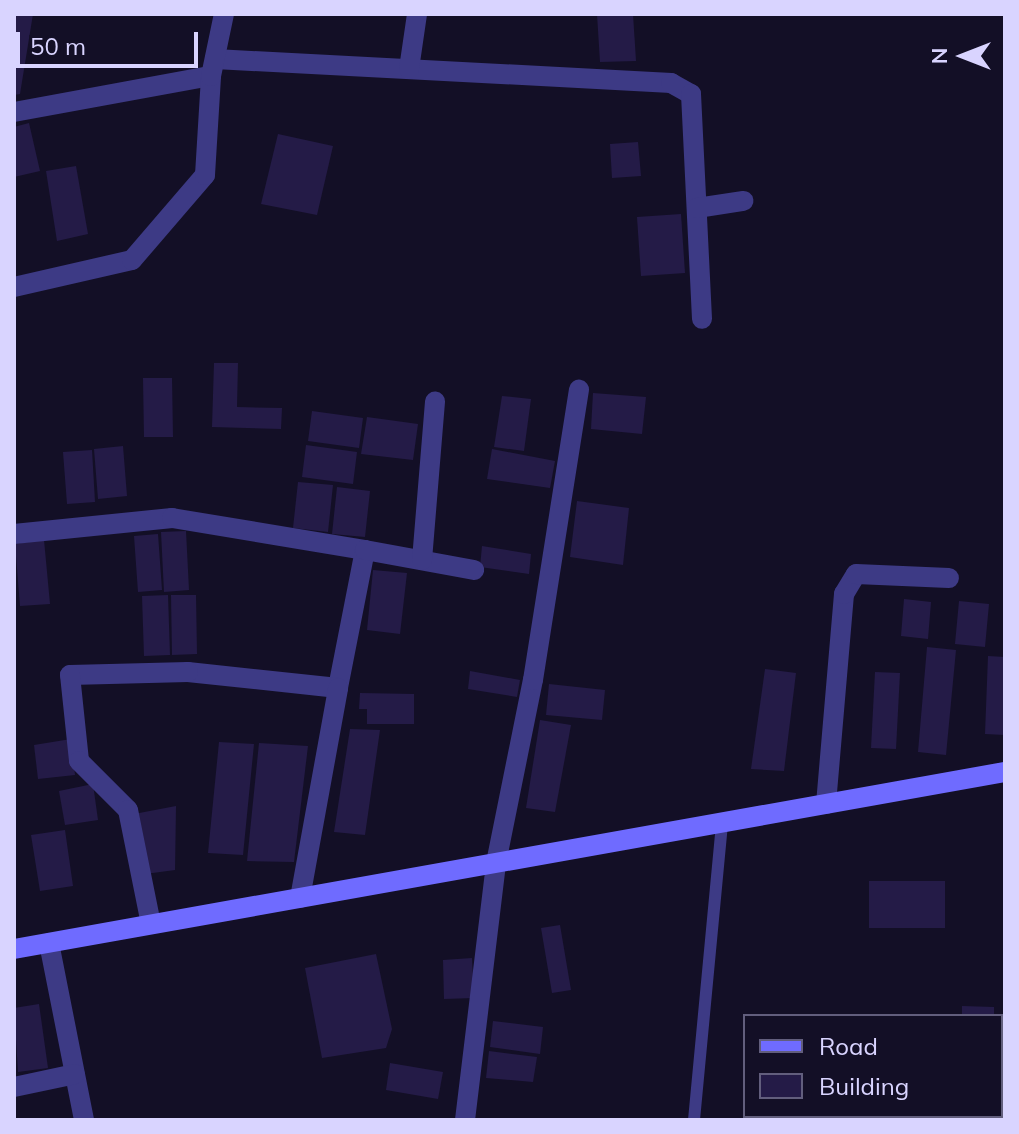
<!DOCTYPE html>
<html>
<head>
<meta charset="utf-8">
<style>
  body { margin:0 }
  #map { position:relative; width:1019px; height:1134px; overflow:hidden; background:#130f26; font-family:Mulish,sans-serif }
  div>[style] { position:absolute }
  .building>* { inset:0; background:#241b47 }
  .service>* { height:12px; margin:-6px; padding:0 6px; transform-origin:6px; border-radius:6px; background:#3d3a85 }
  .minor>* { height:20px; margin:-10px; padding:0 10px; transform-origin:10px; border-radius:10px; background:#3d3a85 }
  .secondary>* { height:20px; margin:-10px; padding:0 10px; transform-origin:10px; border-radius:10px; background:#6f6bff }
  span { translate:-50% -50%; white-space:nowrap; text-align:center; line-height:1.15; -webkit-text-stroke:8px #130f26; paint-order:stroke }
  .frame { position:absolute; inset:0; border:16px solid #d9d4ff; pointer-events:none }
  .legend { position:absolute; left:743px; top:1014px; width:260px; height:104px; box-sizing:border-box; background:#130f26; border:2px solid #625e7d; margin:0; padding:10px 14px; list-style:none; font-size:24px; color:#d9d4ff }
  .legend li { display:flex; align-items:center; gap:16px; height:40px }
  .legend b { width:40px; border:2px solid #625e7d }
  .north { position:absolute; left:923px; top:16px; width:80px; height:80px; -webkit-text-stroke:6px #130f26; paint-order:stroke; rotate:270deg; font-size:22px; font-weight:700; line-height:32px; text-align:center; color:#d9d4ff }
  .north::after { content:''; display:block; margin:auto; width:28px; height:36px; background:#d9d4ff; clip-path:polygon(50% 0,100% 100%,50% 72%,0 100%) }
  .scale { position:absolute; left:16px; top:32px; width:182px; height:36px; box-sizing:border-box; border:4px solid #d9d4ff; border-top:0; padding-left:10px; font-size:24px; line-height:28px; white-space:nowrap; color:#d9d4ff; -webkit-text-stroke:6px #130f26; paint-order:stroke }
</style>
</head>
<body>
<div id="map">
  <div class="building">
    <i style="clip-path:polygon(14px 14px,33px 14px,20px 94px,14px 95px)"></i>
    <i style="clip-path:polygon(597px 14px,633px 14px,636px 61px,600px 62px)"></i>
    <i style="clip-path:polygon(29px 123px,40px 171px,14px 177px,14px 127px)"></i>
    <i style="clip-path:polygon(278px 134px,333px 146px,317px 215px,261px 204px)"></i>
    <i style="clip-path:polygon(638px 142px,641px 176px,612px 178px,610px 144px)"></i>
    <i style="clip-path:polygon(76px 166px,88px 234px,57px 241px,46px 171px)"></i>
    <i style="clip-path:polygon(681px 214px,685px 273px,641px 276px,637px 217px)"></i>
    <i style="clip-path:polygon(214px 363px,238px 363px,237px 407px,282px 408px,281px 429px,212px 427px)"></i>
    <i style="clip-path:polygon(143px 378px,172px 378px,173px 437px,144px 437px)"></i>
    <i style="clip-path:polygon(593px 393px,646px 397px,642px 434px,591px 429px)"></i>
    <i style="clip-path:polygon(502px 396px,531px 399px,524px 451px,494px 447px)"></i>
    <i style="clip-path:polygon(312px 411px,363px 418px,359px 448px,308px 441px)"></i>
    <i style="clip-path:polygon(367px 417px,418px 424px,413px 460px,361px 454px)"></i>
    <i style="clip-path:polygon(306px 445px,357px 452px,353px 484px,302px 477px)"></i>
    <i style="clip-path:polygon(123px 446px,127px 496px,98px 499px,94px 449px)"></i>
    <i style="clip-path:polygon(492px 449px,555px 461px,550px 488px,487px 479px)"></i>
    <i style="clip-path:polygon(92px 450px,95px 502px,67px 504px,63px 452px)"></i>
    <i style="clip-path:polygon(298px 482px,333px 485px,328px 532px,293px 528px)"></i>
    <i style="clip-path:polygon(337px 487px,370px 491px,365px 537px,332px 534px)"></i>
    <i style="clip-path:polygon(577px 501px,629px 508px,623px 565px,570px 557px)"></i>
    <i style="clip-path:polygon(186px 531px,189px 590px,164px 592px,161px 532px)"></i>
    <i style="clip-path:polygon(158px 534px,162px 590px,138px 592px,134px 536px)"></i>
    <i style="clip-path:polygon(44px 540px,50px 604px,20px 606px,15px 544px)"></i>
    <i style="clip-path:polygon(482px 546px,531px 554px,529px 574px,480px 567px)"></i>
    <i style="clip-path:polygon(373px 570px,407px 573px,400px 634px,367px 630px)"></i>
    <i style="clip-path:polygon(168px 595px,170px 655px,144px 656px,142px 596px)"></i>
    <i style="clip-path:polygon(171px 595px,196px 595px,197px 654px,172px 655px)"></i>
    <i style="clip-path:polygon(904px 599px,931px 602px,928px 639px,901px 636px)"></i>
    <i style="clip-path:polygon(959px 601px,989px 604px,985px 647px,955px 644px)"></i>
    <i style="clip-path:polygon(927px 647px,956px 650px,946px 755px,918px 752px)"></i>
    <i style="clip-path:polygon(988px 656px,1005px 657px,1005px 735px,985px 734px)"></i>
    <i style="clip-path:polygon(765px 669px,796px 673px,784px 771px,751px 769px)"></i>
    <i style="clip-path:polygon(470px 671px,520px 680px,517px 697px,468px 689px)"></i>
    <i style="clip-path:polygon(875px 672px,900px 673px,896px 749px,871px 748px)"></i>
    <i style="clip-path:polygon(549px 684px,605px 690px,602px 720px,546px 715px)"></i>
    <i style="clip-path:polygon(360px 693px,414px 694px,414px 724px,367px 724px,367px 709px,359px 709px)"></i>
    <i style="clip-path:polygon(540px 720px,571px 725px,555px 812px,526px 808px)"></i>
    <i style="clip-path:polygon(350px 729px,380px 730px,365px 835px,334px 832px)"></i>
    <i style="clip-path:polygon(71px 739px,75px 775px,38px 779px,34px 745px)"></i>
    <i style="clip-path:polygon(219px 742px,254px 744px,243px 855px,208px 853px)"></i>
    <i style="clip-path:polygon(259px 743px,308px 746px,294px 862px,247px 861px)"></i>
    <i style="clip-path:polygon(93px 784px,98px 820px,65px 825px,59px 791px)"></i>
    <i style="clip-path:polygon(176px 806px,175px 870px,145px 874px,134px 814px)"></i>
    <i style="clip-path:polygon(65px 830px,73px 886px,40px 891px,31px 835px)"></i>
    <i style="clip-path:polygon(869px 881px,945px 881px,945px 928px,869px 928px)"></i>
    <i style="clip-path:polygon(560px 925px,571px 990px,552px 993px,541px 928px)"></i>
    <i style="clip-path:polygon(376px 954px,392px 1029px,386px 1048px,322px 1058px,305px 968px)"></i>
    <i style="clip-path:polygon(472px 958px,474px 998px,444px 999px,443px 960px)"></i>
    <i style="clip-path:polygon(39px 1004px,48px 1068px,18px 1072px,14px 1008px)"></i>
    <i style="clip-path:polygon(962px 1006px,994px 1007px,994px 1016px,962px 1016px)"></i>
    <i style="clip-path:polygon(493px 1021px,543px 1027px,540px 1054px,490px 1047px)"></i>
    <i style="clip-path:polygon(489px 1051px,537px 1057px,533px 1082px,486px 1078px)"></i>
    <i style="clip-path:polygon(390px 1063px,443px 1072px,438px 1099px,386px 1090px)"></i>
  </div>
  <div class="service">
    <i style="left:694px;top:1120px;width:299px;rotate:-84.6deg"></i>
  </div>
  <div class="minor">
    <i style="left:215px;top:59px;width:457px;rotate:3deg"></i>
    <i style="left:671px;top:83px;width:23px;rotate:29deg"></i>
    <i style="left:691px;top:94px;width:225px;rotate:87.2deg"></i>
    <i style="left:409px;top:69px;width:56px;rotate:-81.7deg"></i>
    <i style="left:14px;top:112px;width:200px;rotate:-10.4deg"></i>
    <i style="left:697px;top:208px;width:47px;rotate:-8.7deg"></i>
    <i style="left:14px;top:287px;width:121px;rotate:-12.9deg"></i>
    <i style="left:132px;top:260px;width:112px;rotate:-49.3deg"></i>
    <i style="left:205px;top:175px;width:99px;rotate:-86.5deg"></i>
    <i style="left:211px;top:76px;width:63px;rotate:-78.2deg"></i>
    <i style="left:14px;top:534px;width:159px;rotate:-5.8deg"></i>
    <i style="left:172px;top:518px;width:196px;rotate:9.4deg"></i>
    <i style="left:365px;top:550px;width:141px;rotate:101.1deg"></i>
    <i style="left:338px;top:688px;width:151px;rotate:-173.9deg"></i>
    <i style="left:188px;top:672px;width:118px;rotate:178.5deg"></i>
    <i style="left:70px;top:675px;width:86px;rotate:84deg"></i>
    <i style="left:79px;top:761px;width:69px;rotate:45deg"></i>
    <i style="left:128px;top:810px;width:116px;rotate:78.6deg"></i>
    <i style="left:365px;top:550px;width:111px;rotate:10.4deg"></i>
    <i style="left:422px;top:560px;width:159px;rotate:-85.3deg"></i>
    <i style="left:826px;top:804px;width:211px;rotate:-85.1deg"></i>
    <i style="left:844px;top:594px;width:23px;rotate:-59deg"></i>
    <i style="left:856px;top:574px;width:93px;rotate:2.5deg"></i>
    <i style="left:300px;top:898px;width:213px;rotate:-79.7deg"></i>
    <i style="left:49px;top:943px;width:180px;rotate:78.8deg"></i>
    <i style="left:14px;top:1087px;width:62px;rotate:-12deg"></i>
    <i style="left:465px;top:1120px;width:259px;rotate:-83.1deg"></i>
    <i style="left:496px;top:863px;width:187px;rotate:-78.6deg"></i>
    <i style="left:533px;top:680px;width:294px;rotate:-81deg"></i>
  </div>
  <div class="secondary">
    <i style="left:14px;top:949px;width:1007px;rotate:-10.13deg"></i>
  </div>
  <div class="frame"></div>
  <ul class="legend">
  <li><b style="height:10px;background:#6f6bff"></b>Road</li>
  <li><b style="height:22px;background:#241b47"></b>Building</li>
  </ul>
  <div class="north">N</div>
  <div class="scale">50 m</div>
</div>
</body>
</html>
